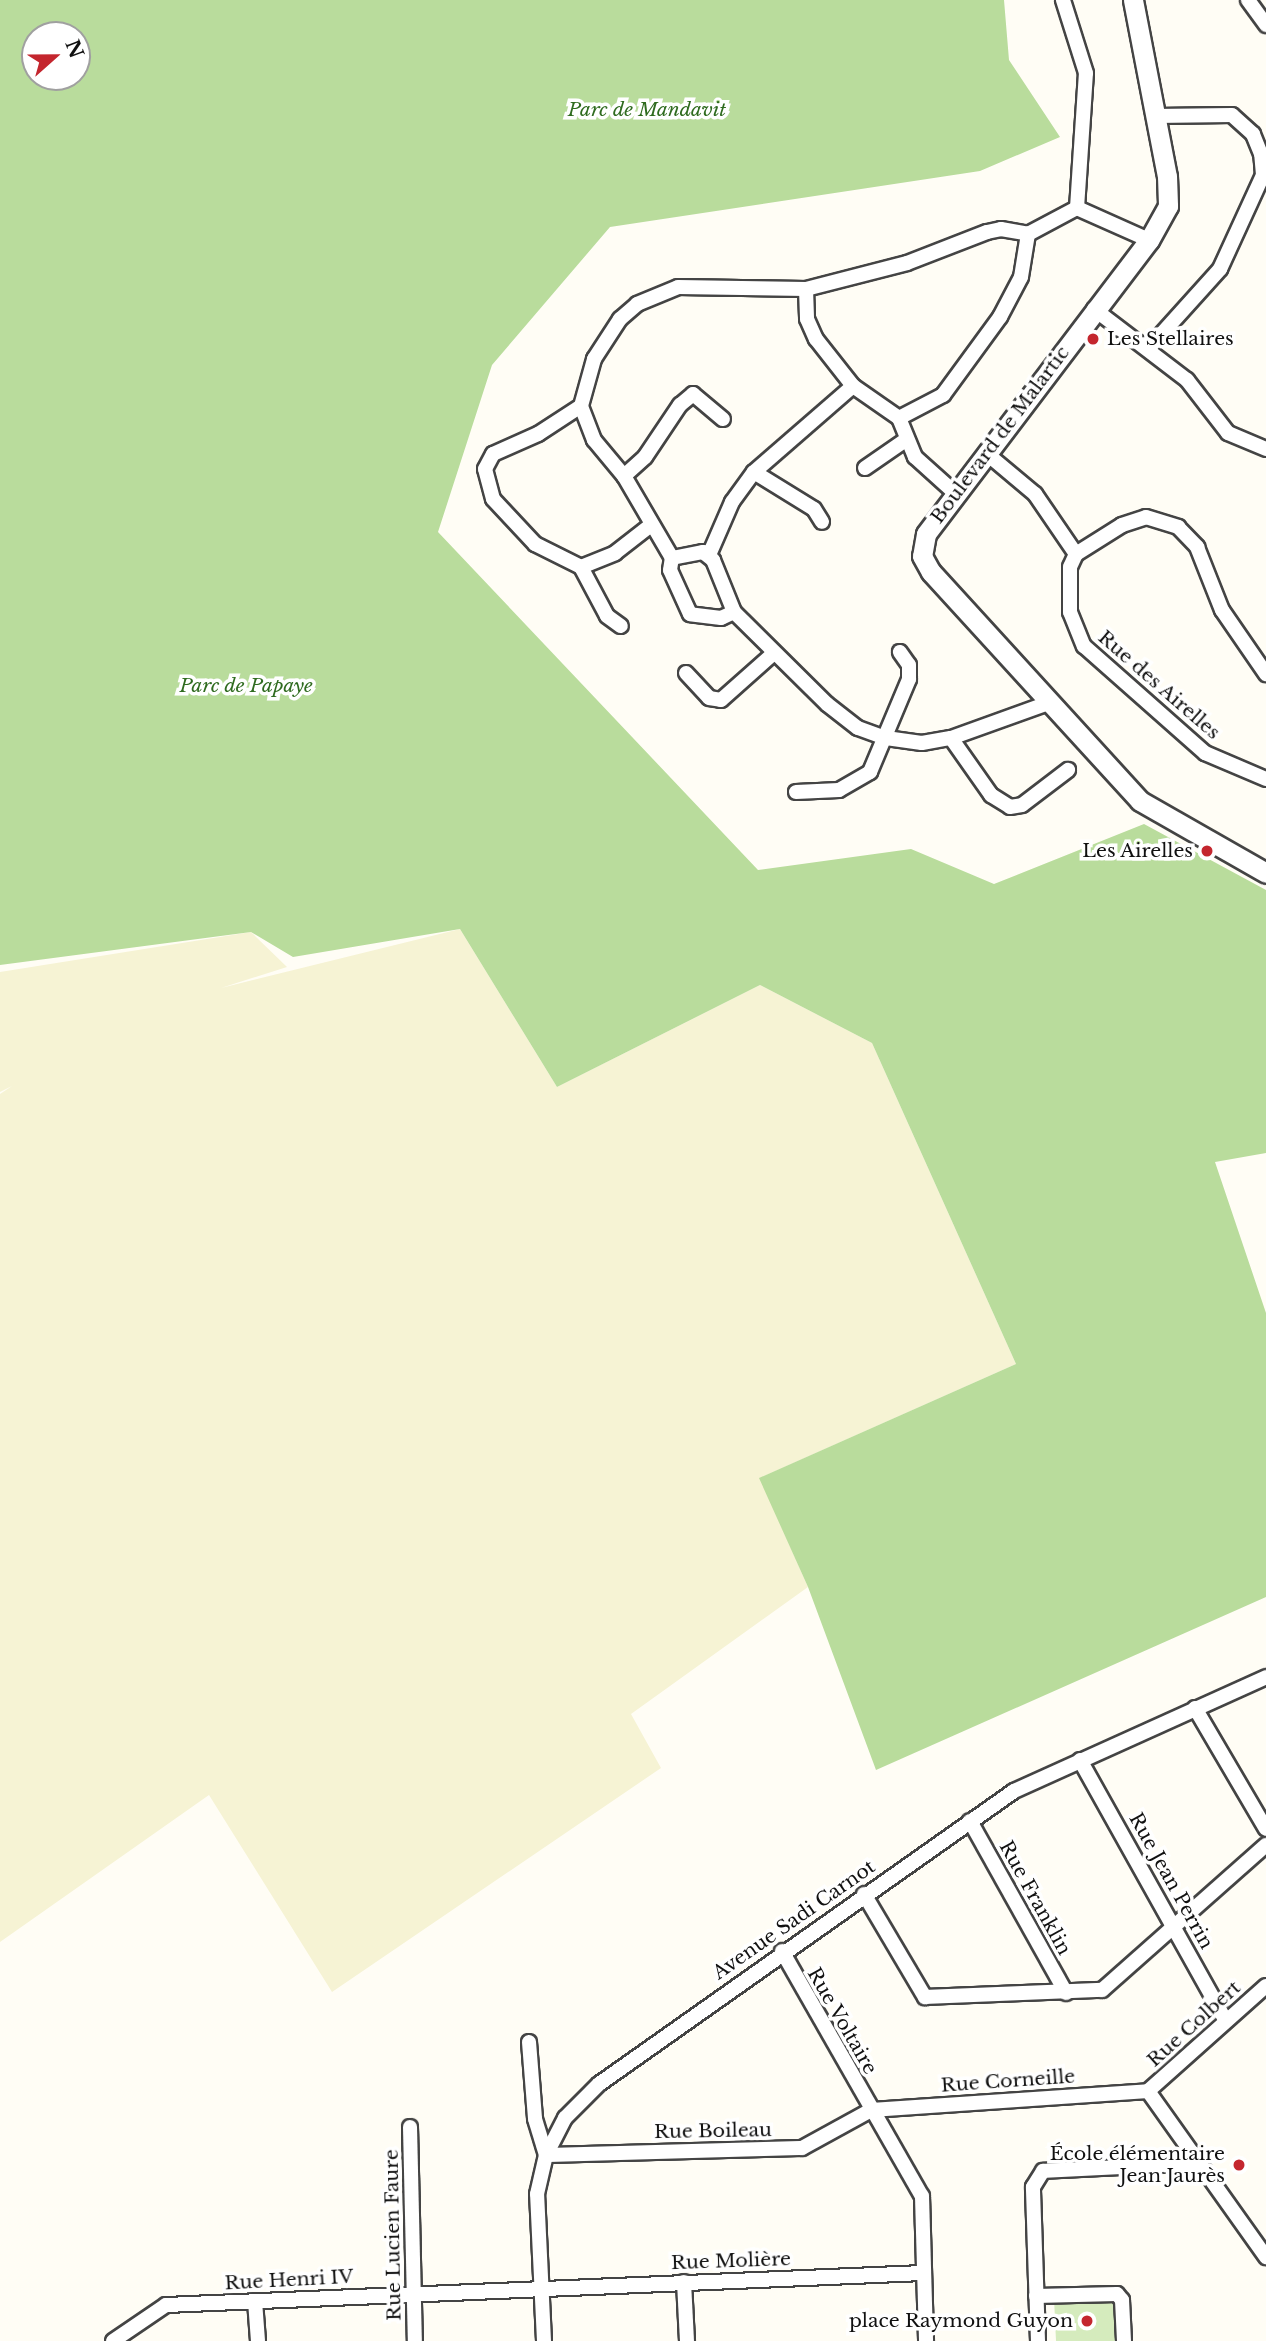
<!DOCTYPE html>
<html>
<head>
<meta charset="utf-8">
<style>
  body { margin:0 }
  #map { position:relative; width:1266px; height:2341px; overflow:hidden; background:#fffdf5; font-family:"Libre Baskerville",serif }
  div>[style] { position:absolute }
  .farmland>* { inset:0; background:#f6f3d4 }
  .green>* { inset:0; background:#d5ebbd }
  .forest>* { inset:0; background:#b9dc9c }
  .roads { filter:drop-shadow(2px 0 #444) drop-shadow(-2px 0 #444) drop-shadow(0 2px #444) drop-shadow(0 -2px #444) }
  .minor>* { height:14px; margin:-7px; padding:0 7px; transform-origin:7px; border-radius:7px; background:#fff }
  .tertiary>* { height:19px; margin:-9.5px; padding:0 9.5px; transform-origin:9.5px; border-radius:9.5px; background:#fff }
  .dots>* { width:19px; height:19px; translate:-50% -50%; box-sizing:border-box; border:4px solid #fff; border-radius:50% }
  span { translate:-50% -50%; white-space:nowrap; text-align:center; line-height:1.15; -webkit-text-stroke:7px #fff; paint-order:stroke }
  .park-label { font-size:19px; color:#2f6b1f; font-style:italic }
  .poi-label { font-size:19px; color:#111 }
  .left { translate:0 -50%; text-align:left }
  .right { translate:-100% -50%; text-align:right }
  .street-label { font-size:19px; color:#111 }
  .north { position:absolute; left:21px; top:21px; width:70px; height:70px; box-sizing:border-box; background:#fff; border:2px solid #a0a0a0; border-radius:50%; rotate:69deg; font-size:19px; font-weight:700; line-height:28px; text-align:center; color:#111 }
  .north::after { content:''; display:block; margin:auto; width:24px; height:32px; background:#c4262e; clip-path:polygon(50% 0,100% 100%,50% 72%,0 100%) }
</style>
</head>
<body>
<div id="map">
  <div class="farmland">
    <i style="clip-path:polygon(460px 929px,557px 1087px,760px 985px,872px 1043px,1016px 1364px,760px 1478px,808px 1587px,631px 1714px,661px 1768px,332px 1992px,209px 1795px,0 1942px,0 1094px,12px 1086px,0 1092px,0 972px,251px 932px,287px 967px,221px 988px)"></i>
  </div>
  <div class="green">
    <i style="clip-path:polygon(1116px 2297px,1121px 2341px,1056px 2341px,1054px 2298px)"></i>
  </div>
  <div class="forest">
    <i style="clip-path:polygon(evenodd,0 0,1004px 0,1009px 60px,1060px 137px,980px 171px,610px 227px,492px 365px,438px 532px,758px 870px,911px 849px,994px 884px,1144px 824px,1266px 890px,1266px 1153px,1215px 1162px,1266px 1313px,1266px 1597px,876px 1770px,808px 1587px,759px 1478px,1016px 1364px,872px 1043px,760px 985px,557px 1087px,460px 929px,293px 957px,251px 932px,0 965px,0 0,35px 35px,77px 35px,77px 77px,35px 77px,35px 35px)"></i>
  </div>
  <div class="roads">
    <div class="minor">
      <i style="left:1248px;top:0;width:31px;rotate:54deg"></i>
      <i style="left:1077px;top:208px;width:79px;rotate:24deg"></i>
      <i style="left:806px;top:289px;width:30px;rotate:88deg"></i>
      <i style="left:807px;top:319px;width:22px;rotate:66deg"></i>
      <i style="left:816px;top:339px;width:60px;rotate:51.8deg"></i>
      <i style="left:853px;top:386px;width:56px;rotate:34.8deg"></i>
      <i style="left:1094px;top:309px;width:117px;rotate:37.4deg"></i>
      <i style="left:1187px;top:380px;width:67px;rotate:52.3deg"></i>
      <i style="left:1228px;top:433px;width:41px;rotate:22.8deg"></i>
      <i style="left:1148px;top:349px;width:108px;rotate:-48deg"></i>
      <i style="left:1220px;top:269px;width:103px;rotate:-65.4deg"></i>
      <i style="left:1263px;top:175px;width:21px;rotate:-95deg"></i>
      <i style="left:1261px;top:154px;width:22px;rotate:-112deg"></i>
      <i style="left:1253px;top:134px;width:28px;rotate:-138deg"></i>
      <i style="left:1232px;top:115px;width:77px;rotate:179.3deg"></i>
      <i style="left:581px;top:406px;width:51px;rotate:146.9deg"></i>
      <i style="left:538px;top:434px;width:49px;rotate:156deg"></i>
      <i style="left:493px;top:454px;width:17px;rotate:118deg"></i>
      <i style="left:485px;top:469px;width:31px;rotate:75deg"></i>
      <i style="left:493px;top:499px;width:62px;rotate:47deg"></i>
      <i style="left:535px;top:544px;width:51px;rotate:26.6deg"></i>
      <i style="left:581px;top:567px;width:37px;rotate:-22deg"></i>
      <i style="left:615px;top:553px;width:46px;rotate:-37.9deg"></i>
      <i style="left:986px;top:453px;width:64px;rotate:39.9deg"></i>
      <i style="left:1035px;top:494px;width:73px;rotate:55.7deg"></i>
      <i style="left:865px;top:468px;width:51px;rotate:-34.6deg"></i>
      <i style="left:754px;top:472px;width:70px;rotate:31.7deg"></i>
      <i style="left:814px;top:509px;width:15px;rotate:58deg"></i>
      <i style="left:624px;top:476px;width:28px;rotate:-42deg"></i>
      <i style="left:645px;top:457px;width:63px;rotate:-56.1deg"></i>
      <i style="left:680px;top:405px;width:17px;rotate:-40deg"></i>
      <i style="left:693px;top:394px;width:39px;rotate:40deg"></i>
      <i style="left:955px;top:493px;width:54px;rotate:-138deg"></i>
      <i style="left:915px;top:457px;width:42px;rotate:-112.3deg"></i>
      <i style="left:899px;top:418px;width:50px;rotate:-27.6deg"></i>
      <i style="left:943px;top:395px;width:97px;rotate:-53.8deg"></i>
      <i style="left:1000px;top:317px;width:45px;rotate:-62.3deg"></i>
      <i style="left:1021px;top:277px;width:44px;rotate:-80.8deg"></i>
      <i style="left:1028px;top:234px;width:55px;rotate:-28deg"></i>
      <i style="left:1077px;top:208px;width:135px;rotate:-86.2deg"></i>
      <i style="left:1086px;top:73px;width:77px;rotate:-107.5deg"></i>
      <i style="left:703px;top:552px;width:13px;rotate:39deg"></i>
      <i style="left:713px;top:560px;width:56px;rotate:68deg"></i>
      <i style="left:734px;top:612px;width:14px;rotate:155deg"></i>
      <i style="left:721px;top:618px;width:31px;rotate:-173deg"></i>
      <i style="left:690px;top:614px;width:48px;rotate:-114.4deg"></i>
      <i style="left:670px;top:570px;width:12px;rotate:-81deg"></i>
      <i style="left:672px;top:558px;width:32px;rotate:-11deg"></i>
      <i style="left:1076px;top:554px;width:14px;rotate:115deg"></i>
      <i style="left:1070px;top:567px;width:45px;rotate:90deg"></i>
      <i style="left:1070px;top:612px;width:37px;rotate:68deg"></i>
      <i style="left:1084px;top:646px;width:162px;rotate:41.5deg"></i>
      <i style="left:1205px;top:753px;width:66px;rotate:23.1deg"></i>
      <i style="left:1076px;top:554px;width:54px;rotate:-32.2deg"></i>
      <i style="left:1122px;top:525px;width:25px;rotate:-18deg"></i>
      <i style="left:1146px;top:517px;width:34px;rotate:17deg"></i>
      <i style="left:1178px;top:527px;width:28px;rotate:46deg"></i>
      <i style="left:1197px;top:547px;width:68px;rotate:68.4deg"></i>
      <i style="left:1222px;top:610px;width:78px;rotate:55.5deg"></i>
      <i style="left:709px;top:555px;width:58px;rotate:-66.5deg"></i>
      <i style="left:732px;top:502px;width:37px;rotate:-54deg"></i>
      <i style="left:754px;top:472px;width:131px;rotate:-41deg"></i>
      <i style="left:672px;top:558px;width:95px;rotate:-120.3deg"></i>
      <i style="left:624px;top:476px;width:47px;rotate:-129.8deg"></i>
      <i style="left:594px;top:440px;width:36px;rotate:-111deg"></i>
      <i style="left:581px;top:406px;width:49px;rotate:-74.5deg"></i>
      <i style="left:594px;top:359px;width:48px;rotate:-57deg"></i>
      <i style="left:620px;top:319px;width:23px;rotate:-41deg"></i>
      <i style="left:637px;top:304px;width:44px;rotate:-22.5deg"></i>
      <i style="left:678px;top:287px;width:128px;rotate:0.9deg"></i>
      <i style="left:806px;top:289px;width:104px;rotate:-14.4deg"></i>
      <i style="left:907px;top:263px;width:86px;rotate:-21.2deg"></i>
      <i style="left:987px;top:232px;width:14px;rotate:-12deg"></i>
      <i style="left:1001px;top:229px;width:27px;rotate:10deg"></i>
      <i style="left:581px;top:567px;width:55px;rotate:62deg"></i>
      <i style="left:607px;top:616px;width:17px;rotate:36deg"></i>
      <i style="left:734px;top:612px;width:131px;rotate:44.7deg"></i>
      <i style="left:827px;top:704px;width:39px;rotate:38deg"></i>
      <i style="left:858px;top:728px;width:30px;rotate:20deg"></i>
      <i style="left:886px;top:738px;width:36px;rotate:8deg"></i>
      <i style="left:922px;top:743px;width:29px;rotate:-10deg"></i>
      <i style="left:951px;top:738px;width:106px;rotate:-19.8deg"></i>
      <i style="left:686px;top:673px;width:34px;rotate:47deg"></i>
      <i style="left:709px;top:698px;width:12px;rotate:9deg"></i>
      <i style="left:721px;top:700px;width:71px;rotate:-41.6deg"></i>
      <i style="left:951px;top:738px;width:70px;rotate:54.9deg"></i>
      <i style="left:991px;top:795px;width:22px;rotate:32deg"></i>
      <i style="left:1010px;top:807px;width:12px;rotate:-9deg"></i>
      <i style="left:1022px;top:805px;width:58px;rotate:-37.3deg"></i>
      <i style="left:796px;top:792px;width:43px;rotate:-2.7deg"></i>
      <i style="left:839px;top:790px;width:36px;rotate:-30deg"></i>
      <i style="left:870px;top:772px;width:101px;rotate:-67.2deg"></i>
      <i style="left:909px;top:679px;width:14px;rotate:-90deg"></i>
      <i style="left:909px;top:665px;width:16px;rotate:-125deg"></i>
      <i style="left:1195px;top:1708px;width:140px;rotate:59.6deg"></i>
      <i style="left:1080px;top:1760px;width:299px;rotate:60.8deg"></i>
      <i style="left:970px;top:1821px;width:197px;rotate:60.8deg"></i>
      <i style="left:864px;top:1894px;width:120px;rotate:59.4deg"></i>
      <i style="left:925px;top:1997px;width:177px;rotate:-2.3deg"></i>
      <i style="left:1102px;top:1990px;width:219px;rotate:-41.5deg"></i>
      <i style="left:782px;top:1951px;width:282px;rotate:60.3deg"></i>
      <i style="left:922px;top:2196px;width:145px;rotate:88.4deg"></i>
      <i style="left:529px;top:2042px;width:77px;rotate:85.5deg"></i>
      <i style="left:535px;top:2119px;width:38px;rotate:73deg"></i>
      <i style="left:546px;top:2155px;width:256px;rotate:-1.6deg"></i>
      <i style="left:802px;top:2148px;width:79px;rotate:-28.8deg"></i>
      <i style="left:871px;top:2110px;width:278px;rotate:-3.9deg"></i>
      <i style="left:1148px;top:2091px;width:204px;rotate:54.6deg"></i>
      <i style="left:1148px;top:2091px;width:158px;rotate:-41.7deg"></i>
      <i style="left:410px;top:2127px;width:214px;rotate:88.7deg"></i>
      <i style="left:684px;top:2282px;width:59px;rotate:87.1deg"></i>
      <i style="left:1036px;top:2296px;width:81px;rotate:-1.4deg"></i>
      <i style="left:1117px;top:2294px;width:8px;rotate:50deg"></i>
      <i style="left:1122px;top:2300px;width:41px;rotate:87.2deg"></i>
      <i style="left:255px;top:2301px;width:40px;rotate:85.7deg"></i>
      <i style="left:113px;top:2341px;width:64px;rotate:-34.2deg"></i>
      <i style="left:166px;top:2305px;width:757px;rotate:-2.42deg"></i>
      <i style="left:544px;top:2341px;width:147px;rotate:-92.7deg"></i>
      <i style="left:537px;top:2194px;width:40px;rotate:-77deg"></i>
      <i style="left:546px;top:2155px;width:42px;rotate:-62.8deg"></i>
      <i style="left:565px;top:2118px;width:48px;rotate:-45deg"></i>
      <i style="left:599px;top:2084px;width:508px;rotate:-35.22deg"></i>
      <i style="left:1014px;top:1791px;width:277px;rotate:-24.3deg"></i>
      <i style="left:1038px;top:2341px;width:154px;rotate:-91.9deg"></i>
      <i style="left:1033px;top:2187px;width:19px;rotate:-58deg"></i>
      <i style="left:1043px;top:2171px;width:157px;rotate:-2.9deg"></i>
    </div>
    <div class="tertiary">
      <i style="left:1133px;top:0;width:179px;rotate:79.1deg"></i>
      <i style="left:1167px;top:176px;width:30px;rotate:88deg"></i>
      <i style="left:1168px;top:206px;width:39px;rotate:119deg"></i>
      <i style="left:1149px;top:240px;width:369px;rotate:127.2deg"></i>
      <i style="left:926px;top:534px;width:22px;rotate:100deg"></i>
      <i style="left:922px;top:556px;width:18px;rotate:61deg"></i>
      <i style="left:931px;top:572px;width:310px;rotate:47.6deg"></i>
      <i style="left:1140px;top:801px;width:145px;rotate:29.7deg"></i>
    </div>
  </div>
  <div class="dots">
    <i style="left:1093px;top:339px;background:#c4262e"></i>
    <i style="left:1207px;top:851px;background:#c4262e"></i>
    <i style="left:1239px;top:2165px;background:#c4262e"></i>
    <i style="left:1087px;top:2321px;background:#c4262e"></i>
  </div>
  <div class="park-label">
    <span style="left:647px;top:110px">Parc de Mandavit</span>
    <span style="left:246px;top:686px">Parc de Papaye</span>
  </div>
  <div class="poi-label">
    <span class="left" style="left:1107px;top:339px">Les Stellaires</span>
    <span class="right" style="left:1193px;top:851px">Les Airelles</span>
    <span class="right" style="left:1225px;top:2165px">École élémentaire<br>Jean Jaurès</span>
    <span class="right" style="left:1073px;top:2321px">place Raymond Guyon</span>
  </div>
  <div class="street-label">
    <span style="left:1000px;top:435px;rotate:-53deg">Boulevard de Malartic</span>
    <span style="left:1159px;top:685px;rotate:41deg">Rue des Airelles</span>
    <span style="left:1171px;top:1881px;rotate:61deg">Rue Jean Perrin</span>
    <span style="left:1035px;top:1898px;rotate:61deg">Rue Franklin</span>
    <span style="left:794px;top:1920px;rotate:-35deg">Avenue Sadi Carnot</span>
    <span style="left:842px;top:2021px;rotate:60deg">Rue Voltaire</span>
    <span style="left:1194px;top:2024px;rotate:-42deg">Rue Colbert</span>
    <span style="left:1008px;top:2081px;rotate:-4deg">Rue Corneille</span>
    <span style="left:713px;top:2131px;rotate:-1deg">Rue Boileau</span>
    <span style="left:393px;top:2235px;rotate:-91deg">Rue Lucien Faure</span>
    <span style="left:731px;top:2261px;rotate:-2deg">Rue Molière</span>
    <span style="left:289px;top:2280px;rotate:-3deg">Rue Henri IV</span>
  </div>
  <div class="north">N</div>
</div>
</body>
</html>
